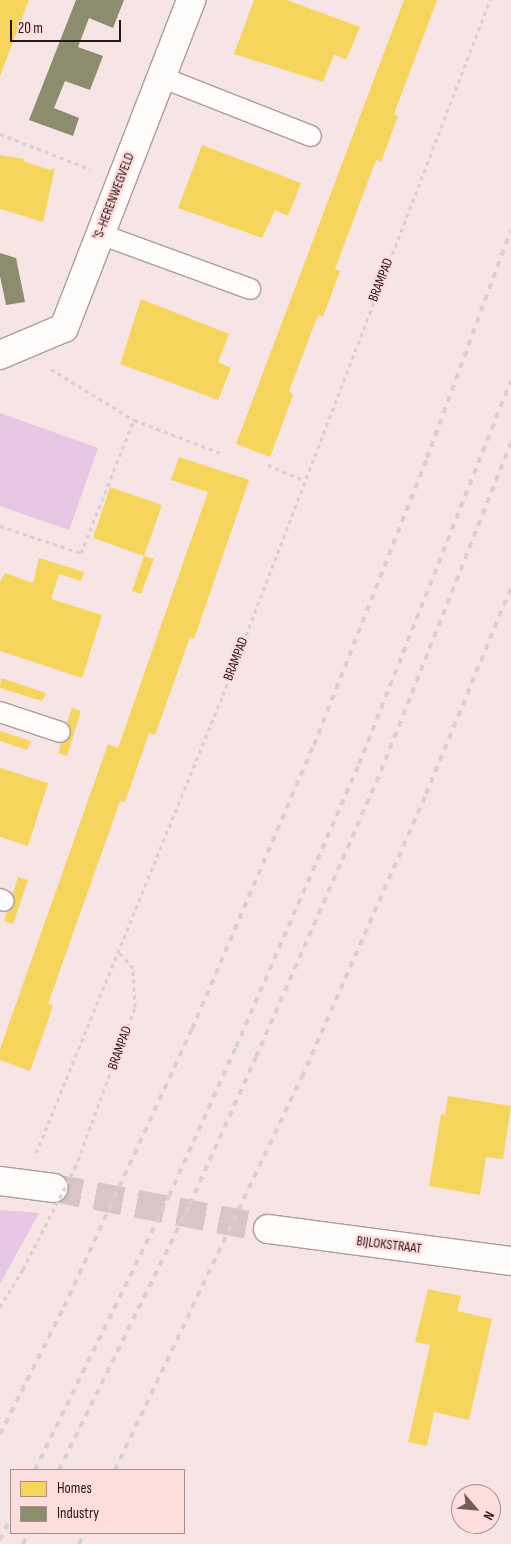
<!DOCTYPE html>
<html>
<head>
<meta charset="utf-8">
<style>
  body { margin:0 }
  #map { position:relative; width:511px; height:1544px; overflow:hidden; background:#f6e5e4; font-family:"Sofia Sans Condensed",sans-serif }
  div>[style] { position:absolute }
  .green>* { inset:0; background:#e7c7e3 }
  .homes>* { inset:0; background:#f6d55c }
  .industry>* { inset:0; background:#8c8c6e }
  .minor-tunnel>* { height:28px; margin-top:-14px; transform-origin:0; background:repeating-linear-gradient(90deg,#d7c6c5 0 28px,transparent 0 42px) }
  .path>* { height:3px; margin-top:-1.5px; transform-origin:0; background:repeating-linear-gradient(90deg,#d6d0d0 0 4px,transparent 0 8px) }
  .roads { filter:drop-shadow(1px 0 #ac9c9c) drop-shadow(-1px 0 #ac9c9c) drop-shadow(0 1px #ac9c9c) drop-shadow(0 -1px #ac9c9c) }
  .service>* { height:20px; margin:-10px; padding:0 10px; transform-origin:10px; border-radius:10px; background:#fefbfb }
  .minor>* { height:28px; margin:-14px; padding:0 14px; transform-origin:14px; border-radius:14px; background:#fefbfb }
  .rail>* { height:4px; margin-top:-2px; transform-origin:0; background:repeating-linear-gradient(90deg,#d7d2d2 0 6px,transparent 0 12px) }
  .path-bridge>* { height:3px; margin-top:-1.5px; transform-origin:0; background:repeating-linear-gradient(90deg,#d6d0d0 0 4px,transparent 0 8px) }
  span { translate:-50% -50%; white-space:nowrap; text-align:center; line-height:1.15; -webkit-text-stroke:5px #fededc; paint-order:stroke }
  .street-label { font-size:14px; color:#291716 }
  .legend { position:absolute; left:10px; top:1469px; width:175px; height:65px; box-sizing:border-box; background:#fededc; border:1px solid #a98e8d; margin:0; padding:6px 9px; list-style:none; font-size:15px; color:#291716 }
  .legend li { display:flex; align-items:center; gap:10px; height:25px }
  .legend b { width:25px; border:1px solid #a98e8d }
  .north { position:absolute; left:451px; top:1484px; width:50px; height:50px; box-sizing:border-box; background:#fededc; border:1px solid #a98e8d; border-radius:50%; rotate:117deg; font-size:14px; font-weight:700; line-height:20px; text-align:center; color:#291716 }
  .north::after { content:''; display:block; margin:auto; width:18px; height:22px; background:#715f5e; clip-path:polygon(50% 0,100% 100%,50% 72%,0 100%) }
  .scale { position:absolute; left:10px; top:20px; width:111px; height:22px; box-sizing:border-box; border:2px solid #291716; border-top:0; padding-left:6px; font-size:15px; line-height:18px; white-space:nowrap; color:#291716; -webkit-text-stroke:4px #fededc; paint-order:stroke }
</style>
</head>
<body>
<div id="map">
  <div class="green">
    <i style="clip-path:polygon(0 413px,98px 448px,69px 530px,0 506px)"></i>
    <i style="clip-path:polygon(0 1210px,39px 1213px,0 1284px)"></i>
  </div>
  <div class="homes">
    <i style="clip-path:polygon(0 0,29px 0,0 76px)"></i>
    <i style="clip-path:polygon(254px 0,287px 0,360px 27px,346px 60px,334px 54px,323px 82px,234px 54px)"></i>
    <i style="clip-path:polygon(404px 0,437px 0,394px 114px,398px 116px,381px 162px,376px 160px,335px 269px,340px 271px,323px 317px,318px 315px,289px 391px,293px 395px,270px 457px,236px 444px)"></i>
    <i style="clip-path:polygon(202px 145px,301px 183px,288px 216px,275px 210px,262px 238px,178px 208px)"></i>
    <i style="clip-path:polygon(0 155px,24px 159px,23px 161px,50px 170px,55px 168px,43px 222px,0 209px)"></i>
    <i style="clip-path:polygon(141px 299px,229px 334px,218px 362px,231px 368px,218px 400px,120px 364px)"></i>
    <i style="clip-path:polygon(179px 457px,249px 480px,194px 639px,190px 637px,155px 735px,149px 733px,125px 802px,120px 801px,48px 1004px,53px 1006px,30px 1071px,0 1060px,0 1049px,108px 744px,118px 748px,208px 492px,171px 480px)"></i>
    <i style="clip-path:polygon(110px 487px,162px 505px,144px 556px,93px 538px)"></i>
    <i style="clip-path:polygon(144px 556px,154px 559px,141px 594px,132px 591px)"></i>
    <i style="clip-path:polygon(39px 558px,84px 572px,81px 581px,59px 574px,51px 599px,102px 615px,82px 678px,0 651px,0 582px,5px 573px,33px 583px)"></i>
    <i style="clip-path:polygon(1px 678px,46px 693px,42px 701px,0 688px)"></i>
    <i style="clip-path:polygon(72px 708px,81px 711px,67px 756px,58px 753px)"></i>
    <i style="clip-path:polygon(0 731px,31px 741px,27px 750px,0 741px)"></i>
    <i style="clip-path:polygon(0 768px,48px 783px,28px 846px,0 837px)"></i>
    <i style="clip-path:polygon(18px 877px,28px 880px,13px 924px,4px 921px)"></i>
    <i style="clip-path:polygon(448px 1096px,511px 1106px,503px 1159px,486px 1157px,480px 1195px,429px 1186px,441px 1114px,445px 1115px)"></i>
    <i style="clip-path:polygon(428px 1289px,461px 1296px,457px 1311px,492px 1319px,469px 1420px,434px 1412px,427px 1446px,408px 1442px,430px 1345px,415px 1342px)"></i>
  </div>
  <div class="industry">
    <i style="clip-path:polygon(76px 0,124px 0,113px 28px,89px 18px,78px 47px,103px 56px,90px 90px,65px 81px,54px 108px,79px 118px,73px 136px,29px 120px)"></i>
    <i style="clip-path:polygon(0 253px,16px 258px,25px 302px,6px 305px,0 276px)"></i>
  </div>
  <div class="minor-tunnel">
    <i style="left:54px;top:1188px;width:218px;rotate:10.8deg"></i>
  </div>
  <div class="path">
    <i style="left:0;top:134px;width:97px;rotate:21.3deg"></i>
    <i style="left:51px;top:369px;width:97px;rotate:31.6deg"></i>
    <i style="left:134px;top:420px;width:95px;rotate:20.9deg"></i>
    <i style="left:268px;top:465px;width:38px;rotate:23deg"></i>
    <i style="left:0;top:526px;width:85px;rotate:18.4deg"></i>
    <i style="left:81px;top:553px;width:143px;rotate:-68.3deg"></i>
    <i style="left:116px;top:1057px;width:53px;rotate:-69.2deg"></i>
    <i style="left:135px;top:1007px;width:39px;rotate:-93deg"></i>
    <i style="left:133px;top:968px;width:23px;rotate:-131deg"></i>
    <i style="left:36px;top:1153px;width:495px;rotate:-67.8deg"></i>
    <i style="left:223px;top:695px;width:745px;rotate:-68.98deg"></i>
    <i style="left:0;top:1307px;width:44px;rotate:-58.8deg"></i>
  </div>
  <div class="roads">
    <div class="service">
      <i style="left:161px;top:77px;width:161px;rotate:21.5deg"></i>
      <i style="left:100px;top:234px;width:160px;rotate:20.1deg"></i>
      <i style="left:0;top:712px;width:63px;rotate:18.4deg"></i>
      <i style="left:0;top:899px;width:4px;rotate:27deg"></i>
    </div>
    <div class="minor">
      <i style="left:0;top:355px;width:69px;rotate:-22.9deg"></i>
      <i style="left:64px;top:328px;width:352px;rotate:-68.8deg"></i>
      <i style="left:0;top:1181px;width:54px;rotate:7.4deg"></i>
      <i style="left:268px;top:1229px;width:245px;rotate:7.5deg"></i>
    </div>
  </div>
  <div class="rail">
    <i style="left:0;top:1434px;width:142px;rotate:-63.3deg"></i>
    <i style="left:64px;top:1307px;width:306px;rotate:-65.3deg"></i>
    <i style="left:192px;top:1029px;width:309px;rotate:-66.8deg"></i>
    <i style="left:314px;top:745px;width:308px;rotate:-68.5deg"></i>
    <i style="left:427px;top:458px;width:243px;rotate:-69.8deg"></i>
    <i style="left:35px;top:1470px;width:305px;rotate:-63.9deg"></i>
    <i style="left:169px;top:1196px;width:163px;rotate:-65.8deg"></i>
    <i style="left:236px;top:1047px;width:309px;rotate:-66.5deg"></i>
    <i style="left:359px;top:764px;width:412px;rotate:-68.4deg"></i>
    <i style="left:59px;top:1470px;width:297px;rotate:-63.8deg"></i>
    <i style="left:190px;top:1204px;width:161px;rotate:-65.8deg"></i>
    <i style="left:256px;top:1057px;width:312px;rotate:-66.4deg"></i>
    <i style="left:381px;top:771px;width:354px;rotate:-68.4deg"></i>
    <i style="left:115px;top:1470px;width:435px;rotate:-64.6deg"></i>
    <i style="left:302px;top:1077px;width:309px;rotate:-66.3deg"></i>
    <i style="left:426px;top:794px;width:223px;rotate:-67.6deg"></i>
    <i style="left:0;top:1540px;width:25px;rotate:-64deg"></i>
    <i style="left:23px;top:1544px;width:12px;rotate:-66deg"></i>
    <i style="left:79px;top:1544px;width:12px;rotate:-66deg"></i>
  </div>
  <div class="path-bridge">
    <i style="left:23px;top:1269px;width:114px;rotate:-62.8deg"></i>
    <i style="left:75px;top:1168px;width:118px;rotate:-69.7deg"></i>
  </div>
  <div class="street-label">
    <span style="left:114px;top:196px;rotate:-69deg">'S-HERENWEGVELD</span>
    <span style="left:381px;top:280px;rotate:-69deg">BRAMPAD</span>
    <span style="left:236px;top:659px;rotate:-69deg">BRAMPAD</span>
    <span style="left:120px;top:1048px;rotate:-70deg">BRAMPAD</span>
    <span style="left:389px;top:1245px;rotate:7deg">BIJLOKSTRAAT</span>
  </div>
  <ul class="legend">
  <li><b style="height:14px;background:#f6d55c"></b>Homes</li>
  <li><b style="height:14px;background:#8c8c6e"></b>Industry</li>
  </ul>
  <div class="north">N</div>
  <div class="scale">20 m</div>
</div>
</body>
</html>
